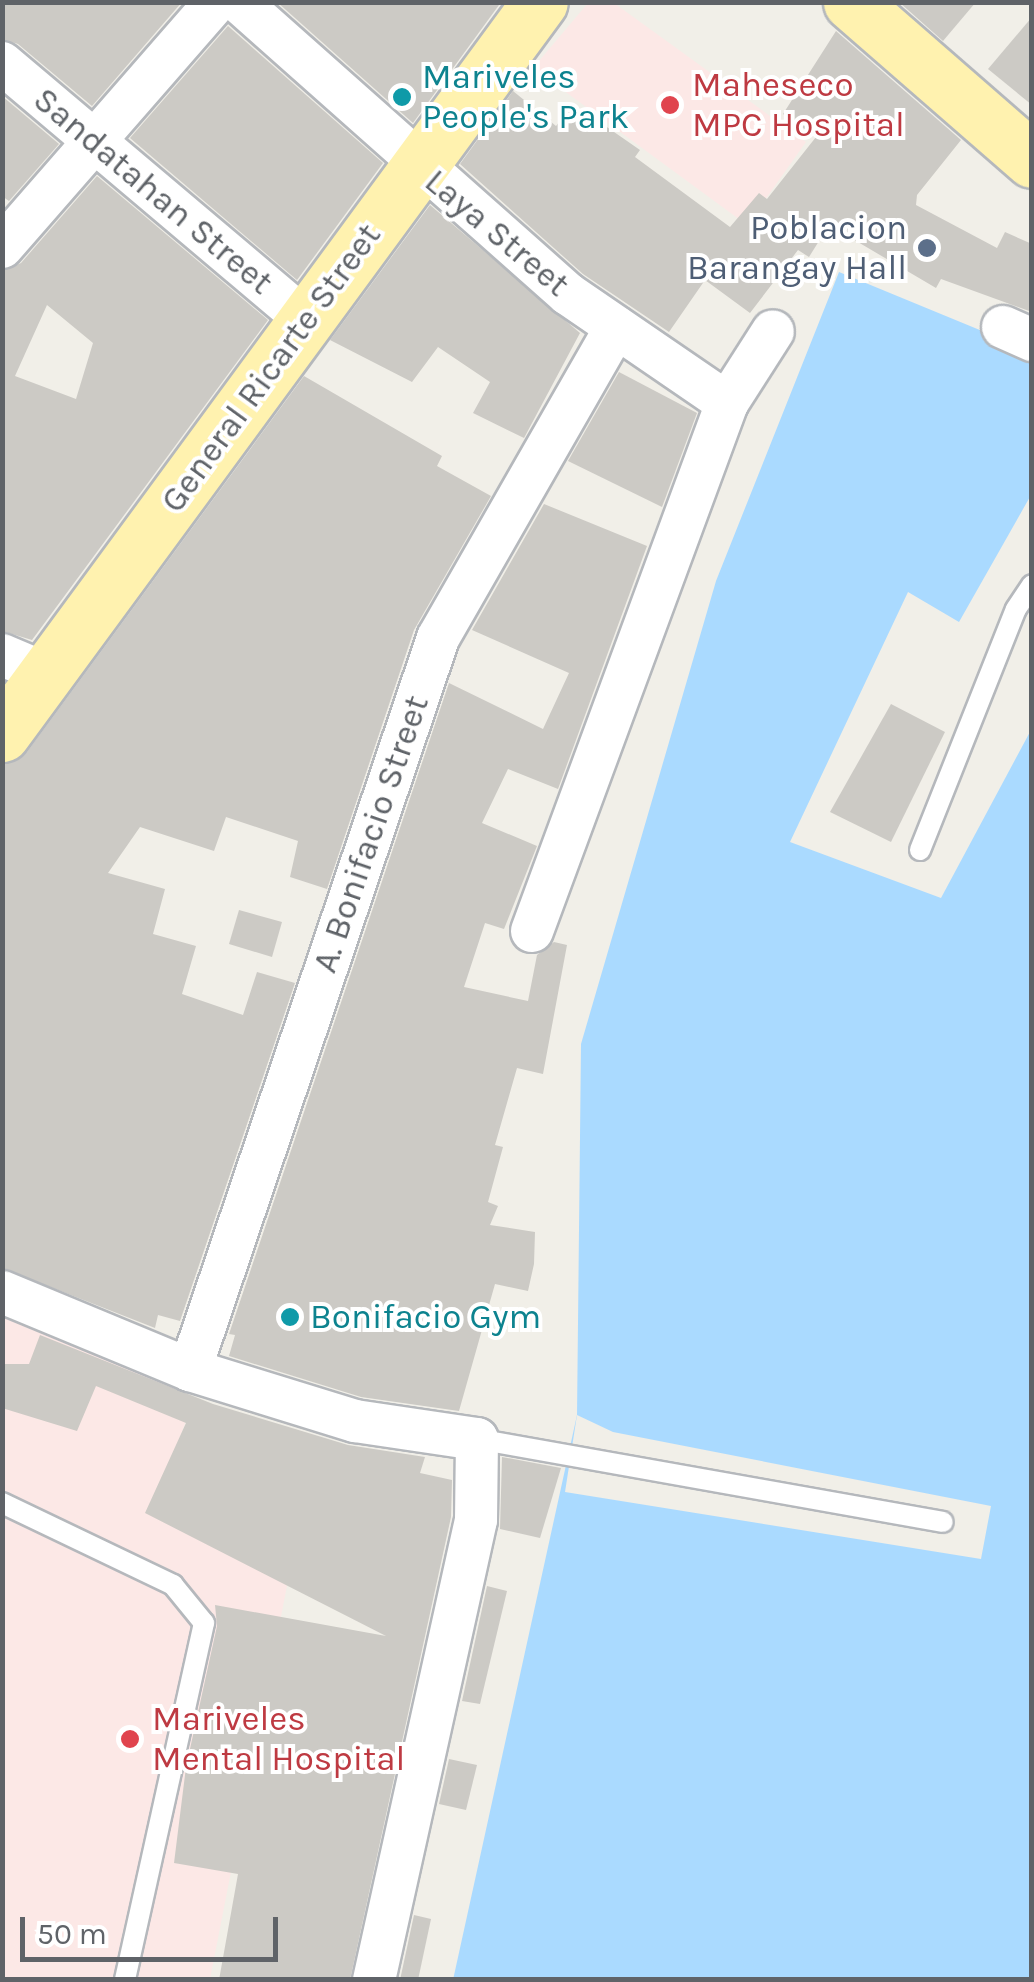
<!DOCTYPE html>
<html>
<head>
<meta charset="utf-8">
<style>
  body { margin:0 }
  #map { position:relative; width:1034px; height:1982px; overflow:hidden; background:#f1efe8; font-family:Karla,sans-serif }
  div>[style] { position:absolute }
  .medical>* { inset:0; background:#fce8e6 }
  .water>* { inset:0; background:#aadaff }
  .pier>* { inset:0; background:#f1efe8 }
  .building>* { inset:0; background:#cccac5 }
  .roads { filter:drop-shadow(2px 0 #b5b8bc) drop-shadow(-2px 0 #b5b8bc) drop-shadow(0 2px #b5b8bc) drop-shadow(0 -2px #b5b8bc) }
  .lane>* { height:20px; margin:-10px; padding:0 10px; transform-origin:10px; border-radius:10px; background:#fff }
  .street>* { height:42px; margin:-21px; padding:0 21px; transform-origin:21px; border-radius:21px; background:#fff }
  .primary>* { height:55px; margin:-27.5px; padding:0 27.5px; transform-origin:27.5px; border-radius:27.5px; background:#fff2af }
  .dots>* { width:28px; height:28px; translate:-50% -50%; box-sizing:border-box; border:5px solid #fff; border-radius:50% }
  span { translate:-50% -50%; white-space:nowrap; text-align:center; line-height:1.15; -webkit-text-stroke:8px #fff; paint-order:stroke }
  .culture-label { font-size:35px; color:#0d838f }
  .left { translate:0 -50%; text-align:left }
  .health-label { font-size:35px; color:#be3a42 }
  .street-label { font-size:35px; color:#5f6368 }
  .service-label { font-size:35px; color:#4e5e75 }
  .right { translate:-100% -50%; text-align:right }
  .frame { position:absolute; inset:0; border:5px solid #5f6368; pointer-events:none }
  .scale { position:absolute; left:20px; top:1917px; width:258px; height:45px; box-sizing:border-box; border:5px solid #5f6368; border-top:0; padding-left:12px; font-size:30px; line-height:35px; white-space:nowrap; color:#5f6368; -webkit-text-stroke:8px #fff; paint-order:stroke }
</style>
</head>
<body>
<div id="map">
  <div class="medical">
    <i style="clip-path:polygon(588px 3px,614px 3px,806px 142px,747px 225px,533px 68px)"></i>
    <i style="clip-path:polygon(2px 1306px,195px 1398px,176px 1447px,304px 1499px,210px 1979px,3px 1979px)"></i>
  </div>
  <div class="water">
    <i style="clip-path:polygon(839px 272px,1031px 351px,1031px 1979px,453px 1980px,577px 1415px,581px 1044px,716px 581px)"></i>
  </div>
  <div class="pier">
    <i style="clip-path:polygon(1031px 495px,1031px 730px,941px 898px,790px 842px,908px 592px,959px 622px)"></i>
    <i style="clip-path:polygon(577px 1415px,613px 1432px,991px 1506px,981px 1559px,565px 1492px)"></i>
  </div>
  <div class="building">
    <i style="clip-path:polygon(2px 2px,182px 2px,92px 106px,18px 44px,2px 39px)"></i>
    <i style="clip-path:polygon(277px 2px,496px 2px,499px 5px,413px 123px)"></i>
    <i style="clip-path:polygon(899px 2px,976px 2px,943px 41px)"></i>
    <i style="clip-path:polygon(1032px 17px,1032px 105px,988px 69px)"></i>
    <i style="clip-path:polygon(228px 26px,383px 163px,297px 280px,130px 138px)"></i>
    <i style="clip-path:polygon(836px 31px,961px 140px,917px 195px,916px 205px,997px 248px,1005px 232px,1032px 244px,1032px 312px,941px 279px,936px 288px,829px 225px,809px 257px,798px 250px,750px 313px,705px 280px,669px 332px,583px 274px,460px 164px,513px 91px,556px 126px,570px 108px,601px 130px,604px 125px,640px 150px,635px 157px,730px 227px,759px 193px,767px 199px,816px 137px,783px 114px)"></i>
    <i style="clip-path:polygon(2px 96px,59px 144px,9px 201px,2px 196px)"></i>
    <i style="clip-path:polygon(evenodd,97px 176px,268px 320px,32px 640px,2px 631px,2px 271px,21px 263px,97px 176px,47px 305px,93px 343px,76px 399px,15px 376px,47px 305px)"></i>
    <i style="clip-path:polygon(430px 205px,580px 333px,524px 438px,473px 413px,490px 382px,438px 347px,412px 382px,330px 340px)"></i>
    <i style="clip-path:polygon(619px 372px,697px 413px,662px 507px,568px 461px)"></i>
    <i style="clip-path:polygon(304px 376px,442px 456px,437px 466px,491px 496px,414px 630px,327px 889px,290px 877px,298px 841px,226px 817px,214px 851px,140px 827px,108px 873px,165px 889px,153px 934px,196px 946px,182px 994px,243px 1015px,257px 972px,295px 983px,180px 1321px,158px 1315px,155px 1328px,2px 1268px,2px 765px,27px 752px)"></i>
    <i style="clip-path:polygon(544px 504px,647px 546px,558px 789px,508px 769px,482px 823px,537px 846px,504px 929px,485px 923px,464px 987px,528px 1001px,537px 955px,554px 942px,567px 945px,543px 1074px,517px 1068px,495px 1145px,503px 1147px,488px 1202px,498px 1206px,490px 1225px,535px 1232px,534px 1264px,528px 1291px,495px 1284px,459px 1411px,361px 1397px,229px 1356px,235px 1335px,229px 1334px,449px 683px,543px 729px,569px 673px,472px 630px)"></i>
    <i style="clip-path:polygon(891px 704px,945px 732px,891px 842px,830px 812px)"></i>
    <i style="clip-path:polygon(239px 910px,282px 922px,272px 957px,229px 944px)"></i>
    <i style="clip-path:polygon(40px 1335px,213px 1404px,348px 1445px,425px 1457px,420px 1473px,452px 1480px,451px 1517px,350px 1980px,219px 1980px,238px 1874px,174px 1863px,186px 1767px,217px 1626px,215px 1605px,386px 1636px,145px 1513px,186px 1423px,96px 1386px,77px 1431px,2px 1408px,2px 1364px,29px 1364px)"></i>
    <i style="clip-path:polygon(502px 1457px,561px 1468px,540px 1538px,500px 1529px)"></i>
    <i style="clip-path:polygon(487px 1586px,507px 1591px,480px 1704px,462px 1701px)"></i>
    <i style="clip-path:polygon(449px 1759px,477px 1765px,466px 1810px,439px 1804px)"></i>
    <i style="clip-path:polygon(414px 1915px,431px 1919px,418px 1980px,400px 1980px)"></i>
  </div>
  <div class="roads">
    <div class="lane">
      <i style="left:920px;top:850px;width:259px;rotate:-68.3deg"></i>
      <i style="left:1016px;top:609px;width:29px;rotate:-56deg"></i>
      <i style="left:477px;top:1439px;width:473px;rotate:10.1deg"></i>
      <i style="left:2px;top:1503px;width:190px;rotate:25.6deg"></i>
      <i style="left:173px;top:1585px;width:49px;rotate:50.8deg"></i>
      <i style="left:204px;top:1623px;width:366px;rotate:102.5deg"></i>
    </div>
    <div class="street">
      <i style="left:239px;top:2px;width:440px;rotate:41.6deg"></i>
      <i style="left:568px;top:294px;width:193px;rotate:34.4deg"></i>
      <i style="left:2px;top:63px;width:395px;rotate:40.2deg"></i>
      <i style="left:2px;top:247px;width:325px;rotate:-48.9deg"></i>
      <i style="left:1003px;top:327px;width:32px;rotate:24deg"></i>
      <i style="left:2px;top:655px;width:49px;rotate:22.9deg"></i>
      <i style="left:532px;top:931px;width:563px;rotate:-69.73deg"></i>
      <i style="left:727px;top:403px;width:85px;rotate:-57.4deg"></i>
      <i style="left:2px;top:1292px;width:204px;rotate:22.5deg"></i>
      <i style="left:190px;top:1370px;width:173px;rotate:17.2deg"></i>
      <i style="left:355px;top:1421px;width:123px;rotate:8.4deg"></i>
      <i style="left:477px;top:1439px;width:81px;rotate:90.7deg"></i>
      <i style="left:476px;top:1520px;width:471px;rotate:102.5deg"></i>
      <i style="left:190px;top:1370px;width:773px;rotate:-71.28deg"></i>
      <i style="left:438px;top:638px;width:358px;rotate:-60.2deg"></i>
    </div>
    <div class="primary">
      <i style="left:851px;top:2px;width:240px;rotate:41.1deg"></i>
      <i style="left:2px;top:734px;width:908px;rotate:-53.69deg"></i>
    </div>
  </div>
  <div class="dots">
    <i style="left:402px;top:97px;background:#0f9aa8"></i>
    <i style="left:670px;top:105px;background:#e0444e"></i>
    <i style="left:927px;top:248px;background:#5c6f8a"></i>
    <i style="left:290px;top:1317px;background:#0f9aa8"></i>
    <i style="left:130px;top:1739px;background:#e0444e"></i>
  </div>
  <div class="culture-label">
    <span class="left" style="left:422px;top:97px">Mariveles<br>People's Park</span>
    <span class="left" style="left:310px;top:1317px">Bonifacio Gym</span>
  </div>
  <div class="health-label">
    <span class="left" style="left:692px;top:105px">Maheseco<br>MPC Hospital</span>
    <span class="left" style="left:152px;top:1739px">Mariveles<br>Mental Hospital</span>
  </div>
  <div class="street-label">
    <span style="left:153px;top:191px;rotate:40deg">Sandatahan Street</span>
    <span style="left:497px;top:233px;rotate:40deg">Laya Street</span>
    <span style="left:271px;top:368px;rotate:-54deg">General Ricarte Street</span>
    <span style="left:371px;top:834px;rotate:-71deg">A. Bonifacio Street</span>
  </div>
  <div class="service-label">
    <span class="right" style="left:907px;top:248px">Poblacion<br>Barangay Hall</span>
  </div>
  <div class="frame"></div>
  <div class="scale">50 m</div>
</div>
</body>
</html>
